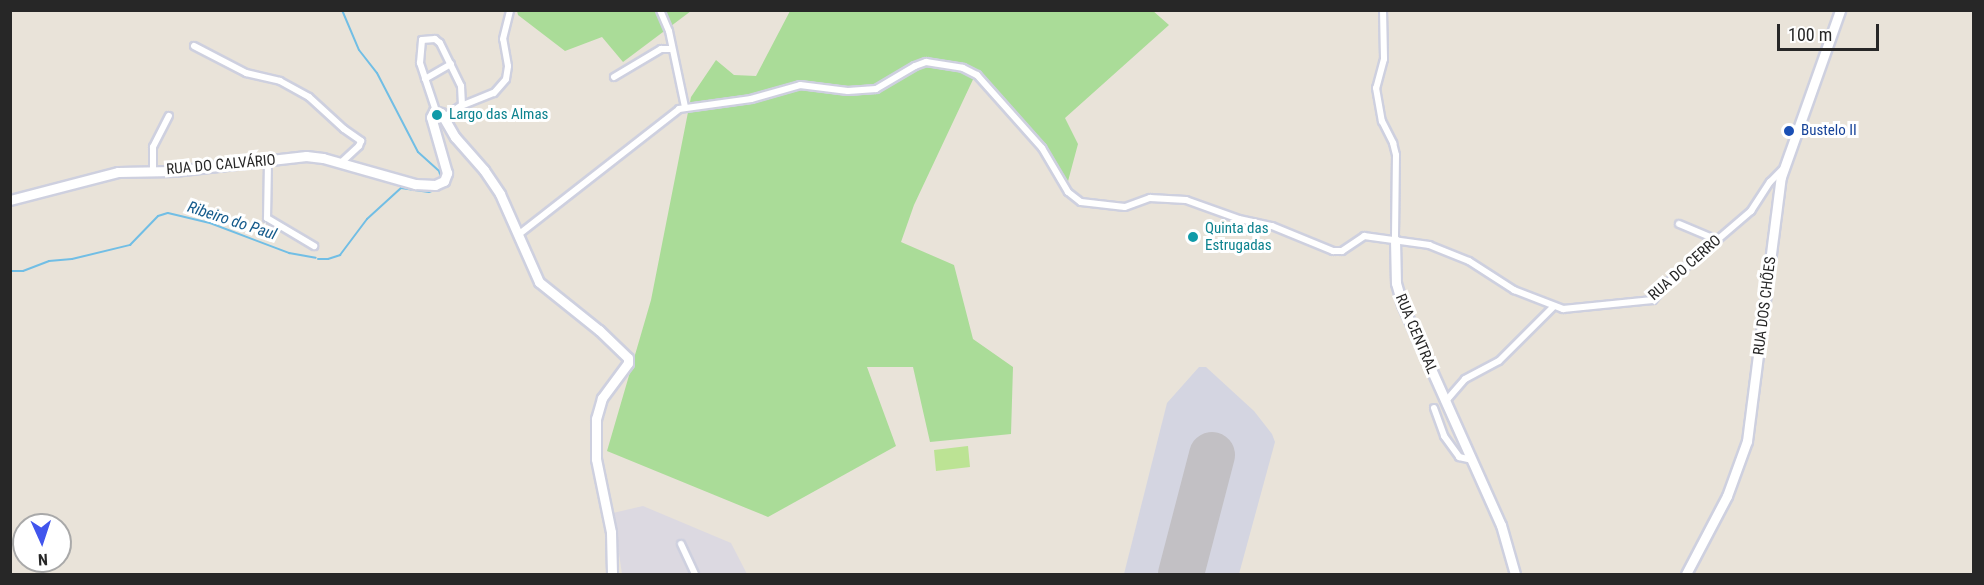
<!DOCTYPE html>
<html>
<head>
<meta charset="utf-8">
<style>
  body { margin:0 }
  #map { position:relative; width:1984px; height:585px; overflow:hidden; background:#e9e3d9; font-family:"Roboto Condensed",sans-serif }
  div>[style] { position:absolute }
  .industrial>* { inset:0; background:#dcd9e1 }
  .airport>* { inset:0; background:#d4d5e1 }
  .green>* { inset:0; background:#aadc98 }
  .pitch>* { inset:0; background:#bce394 }
  .stream>* { height:2px; margin:-1px; padding:0 1px; transform-origin:1px; border-radius:1px; background:#71bee5 }
  .runway>* { height:46px; margin:-23px; padding:0 23px; transform-origin:23px; border-radius:23px; background:#c2c0c4 }
  .roads { filter:drop-shadow(2px 0 #ced0df) drop-shadow(-2px 0 #ced0df) drop-shadow(0 2px #ced0df) drop-shadow(0 -2px #ced0df) }
  .street>* { height:6px; margin:-3px; padding:0 3px; transform-origin:3px; border-radius:3px; background:#fff }
  .secondary>* { height:9px; margin:-4.5px; padding:0 4.5px; transform-origin:4.5px; border-radius:4.5px; background:#fff }
  .dots>* { width:16px; height:16px; translate:-50% -50%; box-sizing:border-box; border:3px solid #fff; border-radius:50% }
  span { translate:-50% -50%; white-space:nowrap; text-align:center; line-height:1.15; -webkit-text-stroke:6px #fff; paint-order:stroke }
  .culture-label { font-size:15px; color:#0d838f }
  .left { translate:0 -50%; text-align:left }
  .transit-label { font-size:15px; color:#164399 }
  .street-label { font-size:15px; color:#272727 }
  .water-label { font-size:16px; color:#155b8c; font-style:italic }
  .frame { position:absolute; inset:0; border:12px solid #272727; pointer-events:none }
  .north { position:absolute; left:12px; top:513px; width:60px; height:60px; box-sizing:border-box; background:#fff; border:2px solid #a9a9a9; border-radius:50%; rotate:177deg; font-size:16px; font-weight:700; line-height:24px; text-align:center; color:#272727 }
  .north::after { content:''; display:block; margin:auto; width:21px; height:27px; background:#4155ed; clip-path:polygon(50% 0,100% 100%,50% 72%,0 100%) }
  .scale { position:absolute; left:1777px; top:24px; width:102px; height:27px; box-sizing:border-box; border:3px solid #272727; border-top:0; padding-left:8px; font-size:18px; line-height:21px; white-space:nowrap; color:#272727; -webkit-text-stroke:4px #fff; paint-order:stroke }
</style>
</head>
<body>
<div id="map">
  <div class="industrial">
    <i style="clip-path:polygon(643px 506px,731px 543px,747px 574px,622px 574px,613px 513px)"></i>
  </div>
  <div class="airport">
    <i style="clip-path:polygon(1199px 367px,1206px 367px,1254px 411px,1272px 434px,1275px 442px,1239px 574px,1124px 574px,1167px 403px)"></i>
  </div>
  <div class="green">
    <i style="clip-path:polygon(1152px 10px,1169px 25px,1065px 118px,1078px 144px,1067px 185px,1051px 156px,1013px 108px,977px 71px,914px 205px,901px 242px,954px 265px,973px 339px,1013px 367px,1011px 434px,930px 442px,913px 367px,867px 367px,896px 446px,768px 517px,607px 451px,651px 300px,691px 97px,716px 60px,734px 75px,756px 76px,790px 11px)"></i>
    <i style="clip-path:polygon(517px 11px,691px 11px,623px 62px,602px 37px,565px 51px,518px 15px)"></i>
  </div>
  <div class="pitch">
    <i style="clip-path:polygon(968px 446px,970px 467px,936px 471px,934px 450px)"></i>
  </div>
  <div class="stream">
    <i style="left:342px;top:10px;width:43px;rotate:67deg"></i>
    <i style="left:359px;top:50px;width:29px;rotate:52deg"></i>
    <i style="left:377px;top:73px;width:89px;rotate:62.6deg"></i>
    <i style="left:418px;top:152px;width:28px;rotate:42deg"></i>
    <i style="left:439px;top:171px;width:6px;rotate:72deg"></i>
    <i style="left:318px;top:259px;width:10px"></i>
    <i style="left:328px;top:259px;width:13px;rotate:-18deg"></i>
    <i style="left:340px;top:255px;width:45px;rotate:-53.1deg"></i>
    <i style="left:367px;top:219px;width:46px;rotate:-42.4deg"></i>
    <i style="left:401px;top:188px;width:28px;rotate:8deg"></i>
    <i style="left:429px;top:192px;width:12px;rotate:-20deg"></i>
    <i style="left:10px;top:271px;width:13px"></i>
    <i style="left:23px;top:271px;width:28px;rotate:-21deg"></i>
    <i style="left:49px;top:261px;width:23px;rotate:-5deg"></i>
    <i style="left:72px;top:259px;width:60px;rotate:-13.6deg"></i>
    <i style="left:130px;top:245px;width:40px;rotate:-46deg"></i>
    <i style="left:158px;top:216px;width:10px;rotate:-17deg"></i>
    <i style="left:168px;top:213px;width:43px;rotate:13.4deg"></i>
    <i style="left:210px;top:223px;width:85px;rotate:20.8deg"></i>
    <i style="left:289px;top:253px;width:27px;rotate:10deg"></i>
  </div>
  <div class="runway">
    <i style="left:1181px;top:574px;width:123px;rotate:-75.4deg"></i>
  </div>
  <div class="roads">
    <div class="street">
      <i style="left:660px;top:10px;width:23px;rotate:67deg"></i>
      <i style="left:669px;top:31px;width:78px;rotate:78.1deg"></i>
      <i style="left:1383px;top:10px;width:49px;rotate:88.8deg"></i>
      <i style="left:1384px;top:59px;width:30px;rotate:105deg"></i>
      <i style="left:1376px;top:88px;width:34px;rotate:80deg"></i>
      <i style="left:1382px;top:121px;width:25px;rotate:63deg"></i>
      <i style="left:1393px;top:143px;width:12px;rotate:76deg"></i>
      <i style="left:1396px;top:155px;width:85px;rotate:90.7deg"></i>
      <i style="left:194px;top:46px;width:59px;rotate:27.4deg"></i>
      <i style="left:246px;top:73px;width:35px;rotate:13deg"></i>
      <i style="left:280px;top:81px;width:33px;rotate:29deg"></i>
      <i style="left:309px;top:97px;width:47px;rotate:42.4deg"></i>
      <i style="left:344px;top:129px;width:21px;rotate:35deg"></i>
      <i style="left:361px;top:141px;width:5px;rotate:112deg"></i>
      <i style="left:359px;top:146px;width:25px;rotate:137deg"></i>
      <i style="left:614px;top:77px;width:55px;rotate:-30.8deg"></i>
      <i style="left:661px;top:49px;width:11px"></i>
      <i style="left:425px;top:79px;width:30px;rotate:-30deg"></i>
      <i style="left:461px;top:106px;width:35px;rotate:-22deg"></i>
      <i style="left:494px;top:93px;width:18px;rotate:-49deg"></i>
      <i style="left:506px;top:79px;width:13px;rotate:-81deg"></i>
      <i style="left:508px;top:66px;width:27px;rotate:-100deg"></i>
      <i style="left:503px;top:39px;width:30px;rotate:-76deg"></i>
      <i style="left:436px;top:111px;width:51px;rotate:-108.4deg"></i>
      <i style="left:420px;top:63px;width:23px;rotate:-85deg"></i>
      <i style="left:422px;top:40px;width:13px;rotate:-4deg"></i>
      <i style="left:435px;top:39px;width:6px;rotate:39deg"></i>
      <i style="left:440px;top:43px;width:48px;rotate:64deg"></i>
      <i style="left:461px;top:86px;width:19px;rotate:87deg"></i>
      <i style="left:462px;top:105px;width:22px;rotate:146deg"></i>
      <i style="left:268px;top:162px;width:56px;rotate:91deg"></i>
      <i style="left:267px;top:218px;width:55px;rotate:30.8deg"></i>
      <i style="left:153px;top:170px;width:23px;rotate:-90deg"></i>
      <i style="left:153px;top:147px;width:35px;rotate:-63deg"></i>
      <i style="left:1679px;top:224px;width:41px;rotate:22.8deg"></i>
      <i style="left:518px;top:235px;width:204px;rotate:-38deg"></i>
      <i style="left:679px;top:109px;width:73px;rotate:-7.9deg"></i>
      <i style="left:751px;top:99px;width:51px;rotate:-15.9deg"></i>
      <i style="left:800px;top:85px;width:48px;rotate:7.1deg"></i>
      <i style="left:848px;top:91px;width:28px;rotate:-4deg"></i>
      <i style="left:876px;top:89px;width:45px;rotate:-30.5deg"></i>
      <i style="left:915px;top:66px;width:12px;rotate:-20deg"></i>
      <i style="left:926px;top:62px;width:37px;rotate:9deg"></i>
      <i style="left:963px;top:68px;width:16px;rotate:27deg"></i>
      <i style="left:977px;top:75px;width:98px;rotate:48.3deg"></i>
      <i style="left:1042px;top:148px;width:51px;rotate:59.4deg"></i>
      <i style="left:1068px;top:192px;width:16px;rotate:38deg"></i>
      <i style="left:1081px;top:202px;width:44px;rotate:6.5deg"></i>
      <i style="left:1125px;top:207px;width:27px;rotate:-20deg"></i>
      <i style="left:1150px;top:198px;width:36px;rotate:3deg"></i>
      <i style="left:1186px;top:200px;width:56px;rotate:19.7deg"></i>
      <i style="left:1239px;top:219px;width:34px;rotate:12deg"></i>
      <i style="left:1272px;top:226px;width:66px;rotate:22.3deg"></i>
      <i style="left:1333px;top:251px;width:9px"></i>
      <i style="left:1342px;top:251px;width:27px;rotate:-34deg"></i>
      <i style="left:1364px;top:236px;width:66px;rotate:7.9deg"></i>
      <i style="left:1429px;top:245px;width:43px;rotate:21.8deg"></i>
      <i style="left:1469px;top:261px;width:54px;rotate:32.8deg"></i>
      <i style="left:1514px;top:290px;width:53px;rotate:21.2deg"></i>
      <i style="left:1563px;top:309px;width:90px;rotate:-5.7deg"></i>
      <i style="left:1653px;top:300px;width:22px;rotate:-51deg"></i>
      <i style="left:1667px;top:283px;width:111px;rotate:-40.6deg"></i>
      <i style="left:1751px;top:211px;width:35px;rotate:-57deg"></i>
      <i style="left:1770px;top:182px;width:17px;rotate:-45deg"></i>
      <i style="left:1445px;top:402px;width:30px;rotate:-49deg"></i>
      <i style="left:1465px;top:379px;width:38px;rotate:-28deg"></i>
      <i style="left:1499px;top:361px;width:76px;rotate:-45deg"></i>
      <i style="left:1434px;top:408px;width:30px;rotate:70deg"></i>
      <i style="left:1444px;top:436px;width:26px;rotate:54deg"></i>
      <i style="left:1459px;top:457px;width:13px;rotate:13deg"></i>
      <i style="left:681px;top:544px;width:33px;rotate:65deg"></i>
    </div>
    <div class="secondary">
      <i style="left:10px;top:200px;width:112px;rotate:-14.5deg"></i>
      <i style="left:118px;top:172px;width:56px;rotate:-1deg"></i>
      <i style="left:174px;top:171px;width:133px;rotate:-6.5deg"></i>
      <i style="left:306px;top:156px;width:17px;rotate:7deg"></i>
      <i style="left:323px;top:158px;width:96px;rotate:15.8deg"></i>
      <i style="left:415px;top:184px;width:20px;rotate:3deg"></i>
      <i style="left:435px;top:185px;width:10px;rotate:-24deg"></i>
      <i style="left:444px;top:181px;width:9px;rotate:-69deg"></i>
      <i style="left:447px;top:173px;width:58px;rotate:-105.9deg"></i>
      <i style="left:431px;top:117px;width:7px;rotate:-63deg"></i>
      <i style="left:434px;top:111px;width:7px;rotate:16deg"></i>
      <i style="left:441px;top:113px;width:28px;rotate:60deg"></i>
      <i style="left:455px;top:137px;width:44px;rotate:48.7deg"></i>
      <i style="left:484px;top:170px;width:29px;rotate:56deg"></i>
      <i style="left:500px;top:194px;width:96px;rotate:66.1deg"></i>
      <i style="left:539px;top:282px;width:77px;rotate:38.7deg"></i>
      <i style="left:599px;top:330px;width:40px;rotate:44deg"></i>
      <i style="left:628px;top:358px;width:5px;rotate:90deg"></i>
      <i style="left:628px;top:363px;width:44px;rotate:126.6deg"></i>
      <i style="left:602px;top:398px;width:22px;rotate:106deg"></i>
      <i style="left:596px;top:419px;width:40px;rotate:90deg"></i>
      <i style="left:596px;top:459px;width:75px;rotate:78.4deg"></i>
      <i style="left:611px;top:532px;width:42px;rotate:88.6deg"></i>
      <i style="left:1395px;top:240px;width:43px;rotate:88.7deg"></i>
      <i style="left:1396px;top:283px;width:22px;rotate:74deg"></i>
      <i style="left:1402px;top:304px;width:242px;rotate:65.9deg"></i>
      <i style="left:1501px;top:525px;width:51px;rotate:74.1deg"></i>
      <i style="left:1686px;top:574px;width:88px;rotate:-62.3deg"></i>
      <i style="left:1727px;top:496px;width:59px;rotate:-70deg"></i>
      <i style="left:1747px;top:441px;width:266px;rotate:-82.7deg"></i>
      <i style="left:1781px;top:177px;width:177px;rotate:-70.5deg"></i>
    </div>
  </div>
  <div class="dots">
    <i style="left:437px;top:115px;background:#0f9aa8"></i>
    <i style="left:1789px;top:131px;background:#1a4fb4"></i>
    <i style="left:1193px;top:237px;background:#0f9aa8"></i>
  </div>
  <div class="culture-label">
    <span class="left" style="left:449px;top:115px">Largo das Almas</span>
    <span class="left" style="left:1205px;top:237px">Quinta das<br>Estrugadas</span>
  </div>
  <div class="transit-label">
    <span class="left" style="left:1801px;top:131px">Bustelo II</span>
  </div>
  <div class="street-label">
    <span style="left:221px;top:165px;rotate:-5deg">RUA DO CALVÁRIO</span>
    <span style="left:1685px;top:268px;rotate:-41deg">RUA DO CERRO</span>
    <span style="left:1765px;top:306px;rotate:-83deg">RUA DOS CHÕES</span>
    <span style="left:1416px;top:334px;rotate:67deg">RUA CENTRAL</span>
  </div>
  <div class="water-label">
    <span style="left:232px;top:221px;rotate:18deg">Ribeiro do Paul</span>
  </div>
  <div class="frame"></div>
  <div class="north">N</div>
  <div class="scale">100 m</div>
</div>
</body>
</html>
